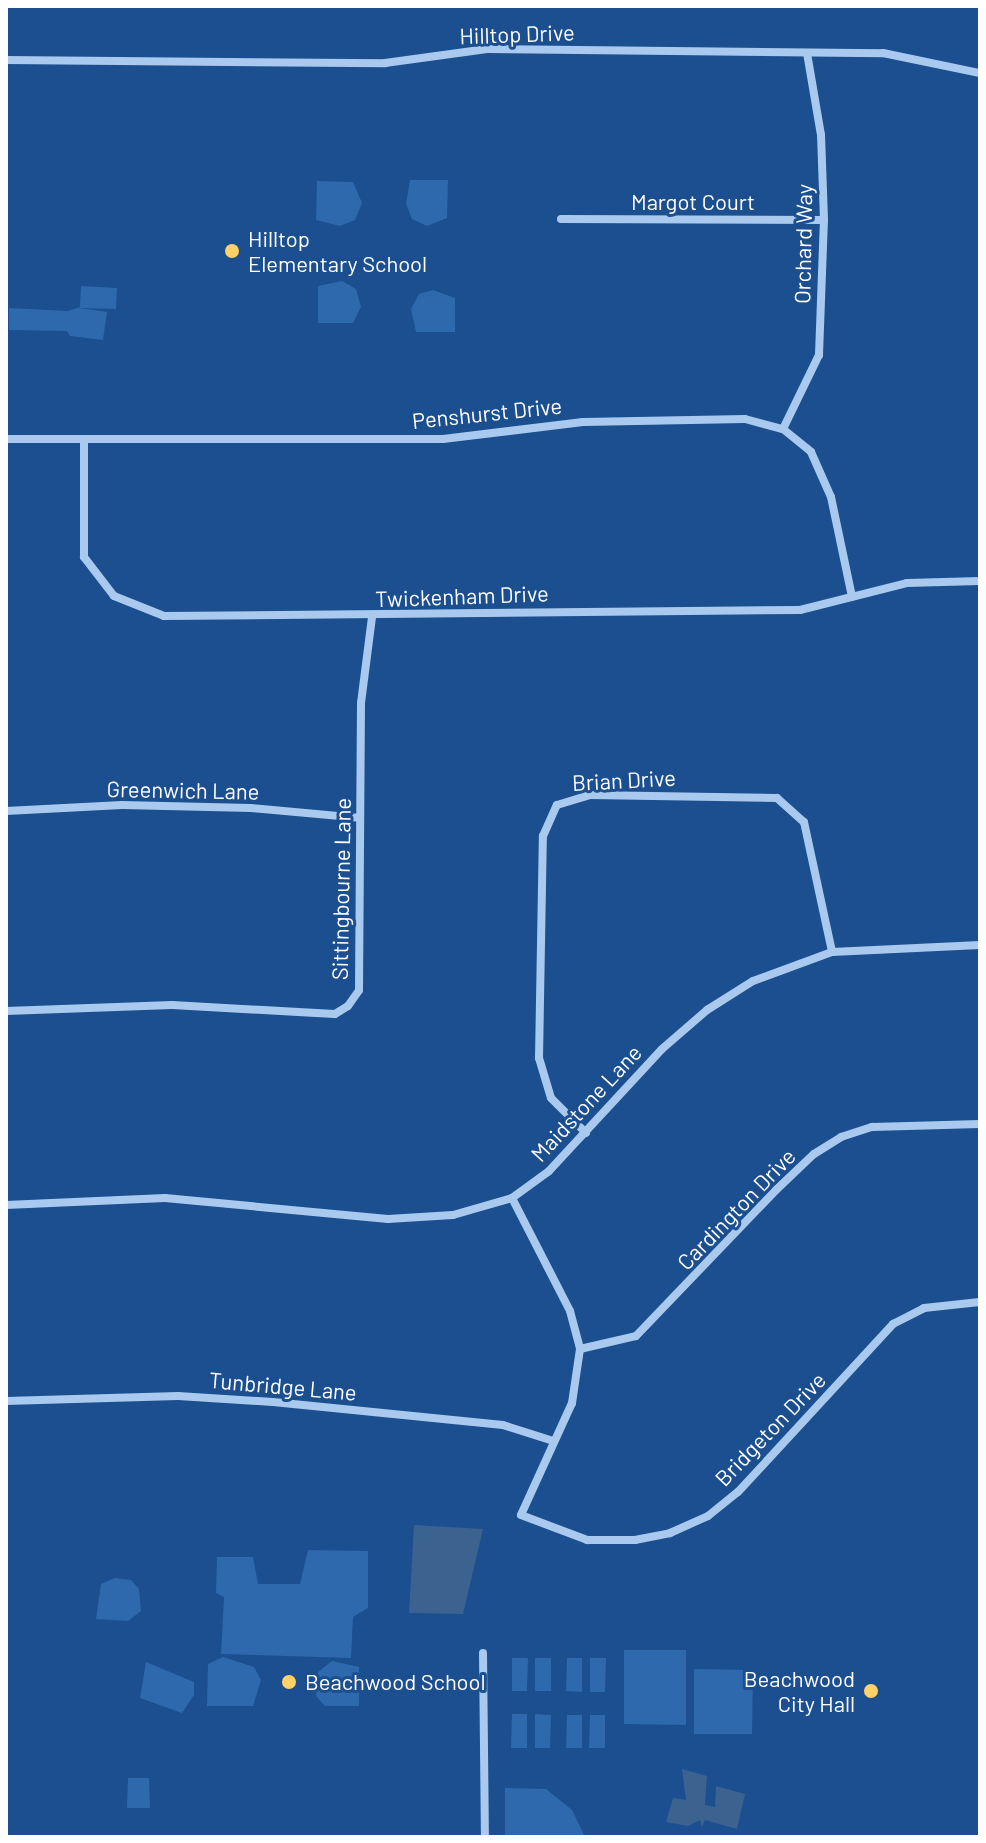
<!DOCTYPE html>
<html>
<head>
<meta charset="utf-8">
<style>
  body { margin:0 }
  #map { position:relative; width:986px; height:1843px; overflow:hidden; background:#1b4f8f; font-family:Barlow,sans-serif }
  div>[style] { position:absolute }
  .green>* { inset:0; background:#2e69ad }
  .water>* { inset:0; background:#3c6290 }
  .street>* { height:8px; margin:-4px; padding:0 4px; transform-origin:4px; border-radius:4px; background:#a9c9ee }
  .dots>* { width:22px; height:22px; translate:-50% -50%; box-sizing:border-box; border:4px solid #1b4f8f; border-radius:50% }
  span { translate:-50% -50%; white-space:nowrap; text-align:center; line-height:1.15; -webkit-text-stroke:6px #1b4f8f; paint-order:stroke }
  .street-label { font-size:22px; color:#fff }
  .poi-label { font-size:22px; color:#fff }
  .left { translate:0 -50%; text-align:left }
  .right { translate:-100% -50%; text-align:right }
  .frame { position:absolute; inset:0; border:8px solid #fff; pointer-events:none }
</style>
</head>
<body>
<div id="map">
  <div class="green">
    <i style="clip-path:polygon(410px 180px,448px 180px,447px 218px,427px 226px,412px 219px,406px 204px)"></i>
    <i style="clip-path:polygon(317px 181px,353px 182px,362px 203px,355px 220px,340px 226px,316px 220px)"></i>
    <i style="clip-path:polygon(342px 281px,356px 289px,361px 307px,353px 323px,318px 323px,318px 286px)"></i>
    <i style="clip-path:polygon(81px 286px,117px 288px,116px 309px,80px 308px,107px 312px,103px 340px,70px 336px,67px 331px,9px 330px,9px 308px,68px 311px,80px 307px)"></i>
    <i style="clip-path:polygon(433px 290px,455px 298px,455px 332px,416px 332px,411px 309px,419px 294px)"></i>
    <i style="clip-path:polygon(308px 1550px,368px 1551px,368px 1608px,353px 1617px,351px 1658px,221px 1654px,224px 1597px,216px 1593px,217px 1557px,253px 1557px,258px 1584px,300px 1584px)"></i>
    <i style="clip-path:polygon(115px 1578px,131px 1580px,139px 1589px,141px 1611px,128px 1621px,96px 1619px,101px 1584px)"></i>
    <i style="clip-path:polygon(624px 1650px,686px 1650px,686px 1725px,624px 1724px)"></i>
    <i style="clip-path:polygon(223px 1657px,254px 1667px,261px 1680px,253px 1706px,207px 1706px,208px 1664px)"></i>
    <i style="clip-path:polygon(512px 1658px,528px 1658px,527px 1691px,512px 1691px)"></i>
    <i style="clip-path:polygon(535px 1658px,551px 1658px,551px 1691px,535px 1691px)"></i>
    <i style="clip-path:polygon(567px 1658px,582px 1658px,582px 1692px,566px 1691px)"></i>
    <i style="clip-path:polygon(590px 1658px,606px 1658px,605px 1692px,590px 1692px)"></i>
    <i style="clip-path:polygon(332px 1661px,359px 1667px,359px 1706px,325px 1706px,316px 1696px,318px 1672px)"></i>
    <i style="clip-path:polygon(146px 1662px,194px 1682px,194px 1695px,182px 1713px,140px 1698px)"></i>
    <i style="clip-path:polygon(694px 1669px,753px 1670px,752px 1734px,694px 1734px)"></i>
    <i style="clip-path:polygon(512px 1714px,527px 1714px,527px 1748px,511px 1748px)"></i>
    <i style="clip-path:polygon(535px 1714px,551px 1715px,550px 1748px,535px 1748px)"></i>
    <i style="clip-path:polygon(567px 1715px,582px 1715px,582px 1748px,566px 1748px)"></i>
    <i style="clip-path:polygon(590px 1715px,605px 1715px,605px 1748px,589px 1748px)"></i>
    <i style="clip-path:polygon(128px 1778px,149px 1778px,150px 1808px,127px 1808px)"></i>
    <i style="clip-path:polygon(505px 1788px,546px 1789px,572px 1810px,585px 1837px,505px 1837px)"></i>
  </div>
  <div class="water">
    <i style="clip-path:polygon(414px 1525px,483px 1529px,463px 1614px,409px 1613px)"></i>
    <i style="clip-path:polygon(682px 1769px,707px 1776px,705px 1805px,715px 1807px,716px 1786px,745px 1794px,737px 1829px,705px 1820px,702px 1827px,700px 1820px,688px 1826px,666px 1822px,673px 1798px,686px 1800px)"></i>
  </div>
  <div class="street">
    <i style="left:6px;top:60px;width:379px;rotate:0.5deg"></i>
    <i style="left:385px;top:63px;width:103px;rotate:-7.8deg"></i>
    <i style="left:487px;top:49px;width:396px;rotate:0.6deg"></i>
    <i style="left:883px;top:53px;width:99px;rotate:11.7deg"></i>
    <i style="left:561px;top:219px;width:263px;rotate:0.2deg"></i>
    <i style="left:783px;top:429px;width:82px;rotate:-64.1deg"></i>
    <i style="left:819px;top:355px;width:135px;rotate:-87.9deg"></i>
    <i style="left:824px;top:220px;width:85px;rotate:-92deg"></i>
    <i style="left:821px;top:135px;width:83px;rotate:-99.7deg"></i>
    <i style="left:6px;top:439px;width:437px"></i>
    <i style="left:443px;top:439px;width:141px;rotate:-6.9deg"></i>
    <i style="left:583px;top:422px;width:162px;rotate:-1.1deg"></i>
    <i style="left:745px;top:419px;width:39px;rotate:15deg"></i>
    <i style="left:783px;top:429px;width:36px;rotate:39deg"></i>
    <i style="left:811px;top:452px;width:49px;rotate:66deg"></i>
    <i style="left:831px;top:497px;width:102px;rotate:78.1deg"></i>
    <i style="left:84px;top:439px;width:118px;rotate:90deg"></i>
    <i style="left:84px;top:557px;width:49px;rotate:52.4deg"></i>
    <i style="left:114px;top:596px;width:54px;rotate:21.8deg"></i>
    <i style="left:164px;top:616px;width:636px;rotate:-0.54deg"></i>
    <i style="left:800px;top:610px;width:110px;rotate:-14.2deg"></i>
    <i style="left:907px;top:583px;width:73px;rotate:-1.6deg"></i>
    <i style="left:6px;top:811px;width:116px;rotate:-3deg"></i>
    <i style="left:122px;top:805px;width:129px;rotate:1.3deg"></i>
    <i style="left:251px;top:808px;width:109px;rotate:5.2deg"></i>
    <i style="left:6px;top:1011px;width:166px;rotate:-2.1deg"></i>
    <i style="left:172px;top:1005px;width:163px;rotate:3.2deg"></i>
    <i style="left:335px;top:1014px;width:15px;rotate:-32deg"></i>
    <i style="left:348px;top:1006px;width:19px;rotate:-55deg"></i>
    <i style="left:359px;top:990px;width:287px;rotate:-89.6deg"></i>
    <i style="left:361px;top:703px;width:87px;rotate:-82.7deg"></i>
    <i style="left:586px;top:1133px;width:49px;rotate:-135deg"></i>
    <i style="left:551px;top:1098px;width:42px;rotate:-106.7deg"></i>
    <i style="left:539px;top:1058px;width:222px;rotate:-89deg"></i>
    <i style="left:543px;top:836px;width:34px;rotate:-66deg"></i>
    <i style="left:557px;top:805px;width:34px;rotate:-17deg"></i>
    <i style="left:589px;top:795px;width:188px;rotate:0.9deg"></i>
    <i style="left:777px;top:798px;width:36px;rotate:42deg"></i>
    <i style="left:804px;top:822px;width:133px;rotate:77.8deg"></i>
    <i style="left:512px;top:1198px;width:127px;rotate:62.8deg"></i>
    <i style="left:570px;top:1311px;width:39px;rotate:75deg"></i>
    <i style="left:580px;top:1349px;width:55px;rotate:98.4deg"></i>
    <i style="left:572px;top:1403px;width:123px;rotate:114.5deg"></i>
    <i style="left:521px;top:1515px;width:71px;rotate:20.7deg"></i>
    <i style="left:587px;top:1540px;width:48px"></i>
    <i style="left:635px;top:1540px;width:36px;rotate:-11deg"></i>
    <i style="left:670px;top:1533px;width:42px;rotate:-24.1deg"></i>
    <i style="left:708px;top:1516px;width:38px;rotate:-39deg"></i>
    <i style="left:738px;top:1492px;width:229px;rotate:-47.3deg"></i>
    <i style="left:893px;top:1324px;width:35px;rotate:-27deg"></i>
    <i style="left:924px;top:1308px;width:56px;rotate:-6.1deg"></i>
    <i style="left:6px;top:1205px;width:159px;rotate:-2.5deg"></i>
    <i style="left:165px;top:1198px;width:224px;rotate:5.4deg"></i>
    <i style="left:388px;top:1219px;width:65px;rotate:-3.5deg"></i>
    <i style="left:453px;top:1215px;width:61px;rotate:-16.1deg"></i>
    <i style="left:512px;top:1198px;width:46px;rotate:-36.1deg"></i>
    <i style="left:549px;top:1171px;width:166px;rotate:-47.2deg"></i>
    <i style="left:662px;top:1049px;width:60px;rotate:-40.9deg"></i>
    <i style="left:707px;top:1010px;width:54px;rotate:-32.2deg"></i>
    <i style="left:753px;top:981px;width:84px;rotate:-20.2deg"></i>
    <i style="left:832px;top:952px;width:148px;rotate:-2.7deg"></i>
    <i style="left:580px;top:1349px;width:57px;rotate:-13.1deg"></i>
    <i style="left:636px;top:1336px;width:202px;rotate:-46.2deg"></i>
    <i style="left:776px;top:1190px;width:52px;rotate:-43.5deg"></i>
    <i style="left:814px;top:1154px;width:32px;rotate:-32deg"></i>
    <i style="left:841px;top:1137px;width:33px;rotate:-18deg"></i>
    <i style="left:872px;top:1127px;width:108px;rotate:-1.6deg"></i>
    <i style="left:6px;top:1401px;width:172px;rotate:-1.7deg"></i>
    <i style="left:178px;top:1396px;width:95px;rotate:3.6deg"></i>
    <i style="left:273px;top:1402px;width:231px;rotate:5.7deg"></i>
    <i style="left:503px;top:1425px;width:52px;rotate:17.7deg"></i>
    <i style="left:483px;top:1653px;width:184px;rotate:89.4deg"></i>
  </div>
  <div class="dots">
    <i style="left:232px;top:251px;background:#ffd166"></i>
    <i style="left:289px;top:1682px;background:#ffd166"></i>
    <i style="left:871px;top:1691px;background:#ffd166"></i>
  </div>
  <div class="street-label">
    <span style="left:517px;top:34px;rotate:-2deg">Hilltop Drive</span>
    <span style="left:693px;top:202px">Margot Court</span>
    <span style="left:803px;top:244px;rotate:-89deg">Orchard Way</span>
    <span style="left:487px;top:413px;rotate:-6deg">Penshurst Drive</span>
    <span style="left:462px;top:596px;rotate:-2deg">Twickenham Drive</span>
    <span style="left:624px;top:780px;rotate:-3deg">Brian Drive</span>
    <span style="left:183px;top:790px;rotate:1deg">Greenwich Lane</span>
    <span style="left:341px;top:889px;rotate:-89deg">Sittingbourne Lane</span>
    <span style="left:586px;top:1103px;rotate:-47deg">Maidstone Lane</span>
    <span style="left:736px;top:1209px;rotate:-46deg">Cardington Drive</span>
    <span style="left:283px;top:1386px;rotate:5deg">Tunbridge Lane</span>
    <span style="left:770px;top:1429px;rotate:-46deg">Bridgeton Drive</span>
  </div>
  <div class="poi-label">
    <span class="left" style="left:248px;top:251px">Hilltop<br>Elementary School</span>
    <span class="right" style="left:855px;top:1691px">Beachwood<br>City Hall</span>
    <span class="left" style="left:305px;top:1682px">Beachwood School</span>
  </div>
  <div class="frame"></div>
</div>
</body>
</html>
